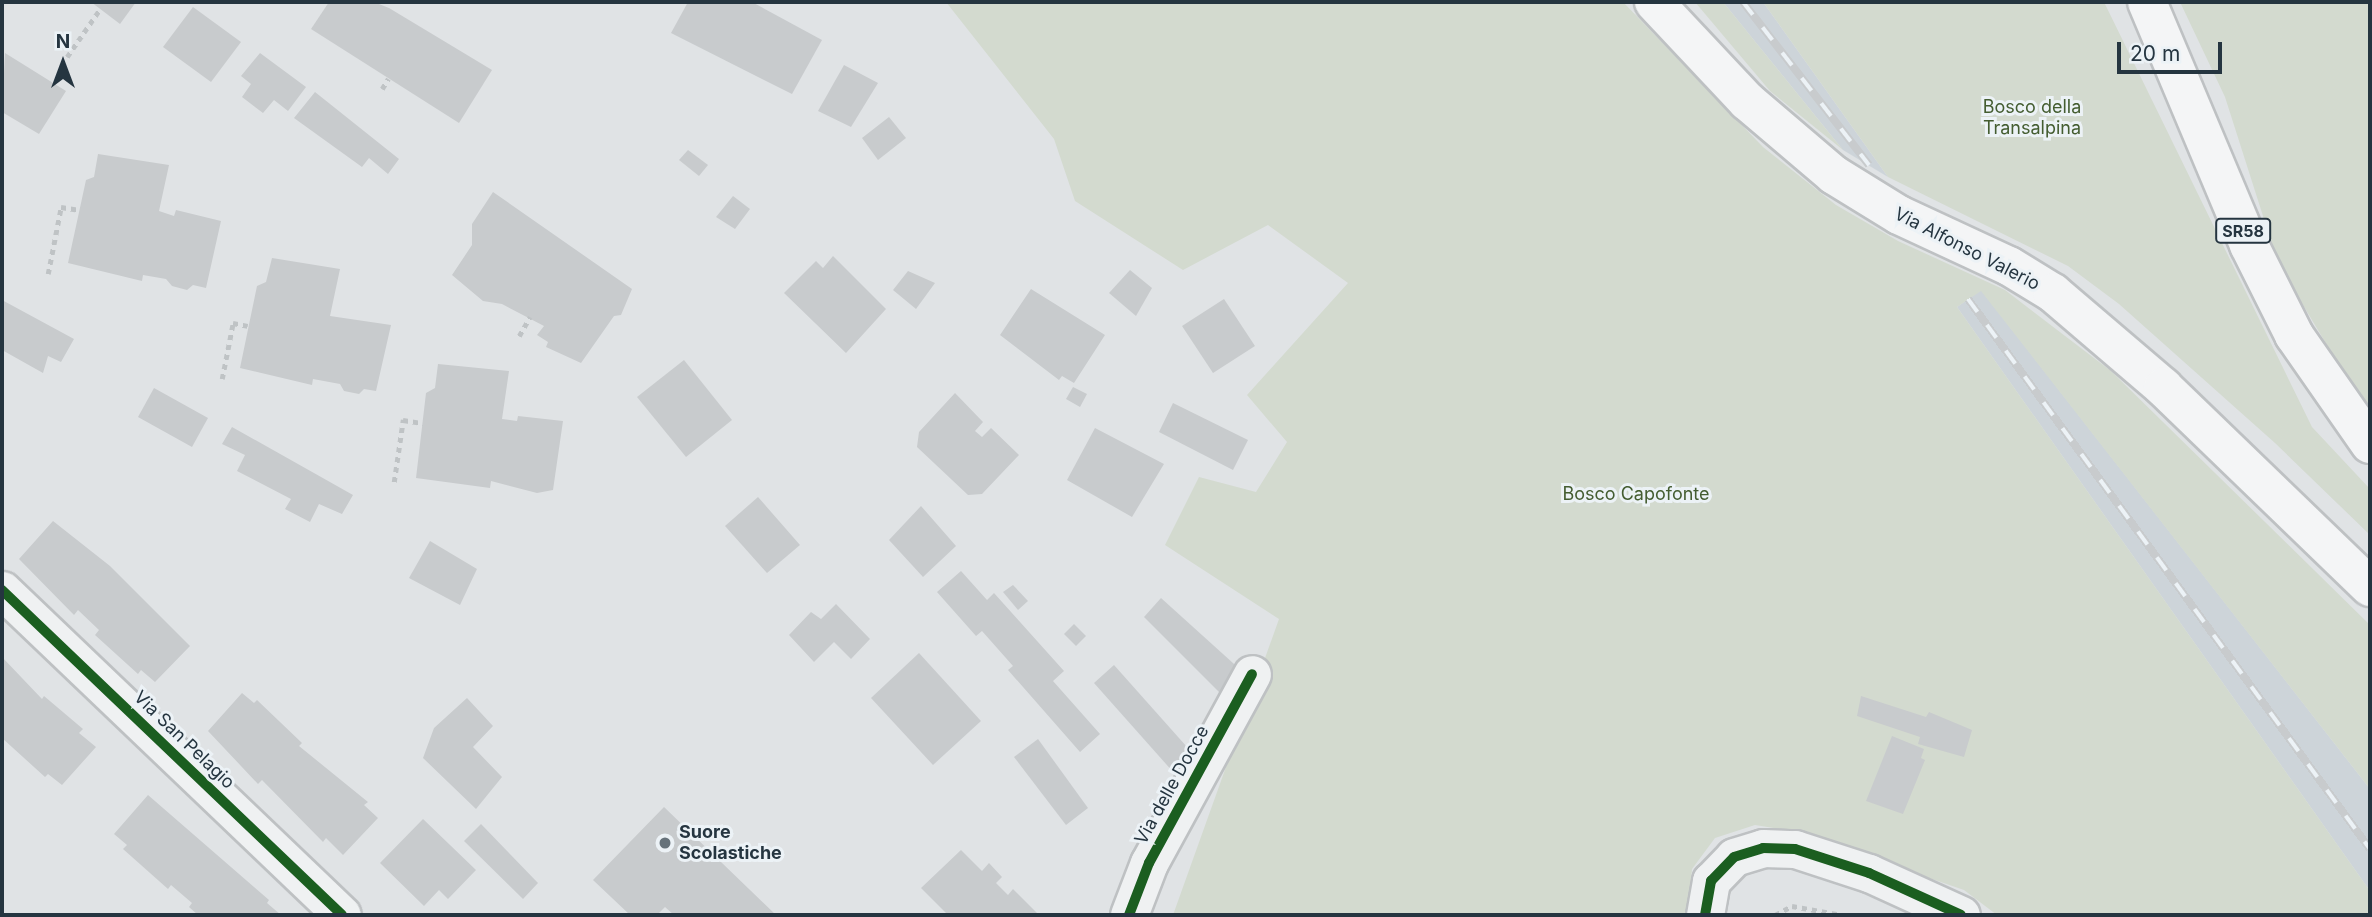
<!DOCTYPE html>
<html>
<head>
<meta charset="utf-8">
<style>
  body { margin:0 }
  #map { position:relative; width:2372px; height:917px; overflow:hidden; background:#e0e3e5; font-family:Inter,sans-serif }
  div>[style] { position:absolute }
  .built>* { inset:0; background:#cdd4d9 }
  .green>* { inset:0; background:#d3dacf }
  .building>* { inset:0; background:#c8cbcd }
  .path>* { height:4.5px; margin-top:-2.25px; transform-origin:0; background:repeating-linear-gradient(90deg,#bfc3c5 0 5px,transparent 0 10px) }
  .roads { filter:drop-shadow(2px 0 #bec1c3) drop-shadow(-2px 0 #bec1c3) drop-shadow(0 2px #bec1c3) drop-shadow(0 -2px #bec1c3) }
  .street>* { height:37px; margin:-18.5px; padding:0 18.5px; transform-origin:18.5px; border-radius:18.5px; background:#eff1f2 }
  .primary>* { height:38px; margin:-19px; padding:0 19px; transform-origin:19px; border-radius:19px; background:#f4f5f6 }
  .rail>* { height:8px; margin-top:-4px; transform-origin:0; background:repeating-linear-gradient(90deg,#ecf2f6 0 16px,#c8cbcd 0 32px); box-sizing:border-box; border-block:2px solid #c8cbcd }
  .cycleway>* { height:10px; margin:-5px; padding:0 5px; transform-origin:5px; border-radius:5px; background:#1b5e20 }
  .dots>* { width:19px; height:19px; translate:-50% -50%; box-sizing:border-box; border:4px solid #ecf2f6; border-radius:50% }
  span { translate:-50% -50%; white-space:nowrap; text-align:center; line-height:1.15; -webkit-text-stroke:6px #ecf2f6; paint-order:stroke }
  .shield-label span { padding:2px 5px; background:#ecf2f6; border:2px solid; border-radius:5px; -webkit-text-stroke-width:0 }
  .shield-label { font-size:16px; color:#253540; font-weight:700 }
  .park-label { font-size:18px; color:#445d31 }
  .street-label { font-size:18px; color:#253540 }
  .poi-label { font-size:18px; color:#253540; font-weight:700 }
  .left { translate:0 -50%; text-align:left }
  .frame { position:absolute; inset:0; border:4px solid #253540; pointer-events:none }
  .north { position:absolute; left:28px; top:28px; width:70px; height:70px; -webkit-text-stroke:5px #ecf2f6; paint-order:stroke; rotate:0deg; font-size:19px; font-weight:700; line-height:28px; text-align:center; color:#253540 }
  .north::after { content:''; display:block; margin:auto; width:24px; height:32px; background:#253540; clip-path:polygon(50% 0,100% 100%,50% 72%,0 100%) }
  .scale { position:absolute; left:2117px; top:42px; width:105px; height:32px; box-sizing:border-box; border:4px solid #253540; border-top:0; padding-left:9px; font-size:21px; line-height:24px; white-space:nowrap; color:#253540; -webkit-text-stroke:5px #ecf2f6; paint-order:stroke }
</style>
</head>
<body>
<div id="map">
  <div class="built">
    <i style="clip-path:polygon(1723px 2px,1763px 2px,1888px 177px,1843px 150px)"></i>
    <i style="clip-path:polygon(1981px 290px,2370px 789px,2370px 891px,1957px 307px)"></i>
  </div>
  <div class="green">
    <i style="clip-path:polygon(946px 2px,1623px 2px,1763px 147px,1836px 205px,1898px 241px,2005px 290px,2111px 371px,2370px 625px,2370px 789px,1981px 291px,1957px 307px,2370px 891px,2370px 915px,1997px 915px,1964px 890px,1793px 831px,1755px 825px,1715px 838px,1692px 869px,1688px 915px,1173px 915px,1279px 619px,1165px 545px,1199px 477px,1256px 492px,1287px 442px,1247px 395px,1348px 283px,1268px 225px,1183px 270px,1075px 201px,1054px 139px)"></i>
    <i style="clip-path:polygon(1695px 2px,1723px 2px,1843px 150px,1770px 91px)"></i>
    <i style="clip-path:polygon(1763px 2px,2104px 2px,2312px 427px,2370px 489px,2370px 535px,2275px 443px,2119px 304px,2068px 266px,1888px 177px)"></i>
    <i style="clip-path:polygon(2180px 2px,2370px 2px,2370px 407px,2355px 392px,2278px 263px,2225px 97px)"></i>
  </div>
  <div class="building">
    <i style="clip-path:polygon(91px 2px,136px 2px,120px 24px)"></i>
    <i style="clip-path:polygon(329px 2px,374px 2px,389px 8px,492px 70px,459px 123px,311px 29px)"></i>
    <i style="clip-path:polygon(688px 2px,752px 2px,822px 40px,792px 94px,671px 33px)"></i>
    <i style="clip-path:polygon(193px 7px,241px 42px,211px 82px,163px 47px)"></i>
    <i style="clip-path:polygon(5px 53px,66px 91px,39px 134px,2px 112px)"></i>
    <i style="clip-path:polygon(260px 53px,306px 87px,288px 111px,274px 100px,263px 113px,242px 97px,251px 84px,241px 76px)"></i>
    <i style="clip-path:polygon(844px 65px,878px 83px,851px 127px,818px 111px)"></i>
    <i style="clip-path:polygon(315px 92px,399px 159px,388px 174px,369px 158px,362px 167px,294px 118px)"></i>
    <i style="clip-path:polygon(889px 117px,906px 138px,878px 160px,862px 138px)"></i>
    <i style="clip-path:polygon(688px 150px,708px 165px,699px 176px,679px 160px)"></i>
    <i style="clip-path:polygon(98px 154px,169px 165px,159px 211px,174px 216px,176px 210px,221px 221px,206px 288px,193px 285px,187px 290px,172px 286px,166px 279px,143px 275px,142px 281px,68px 263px,86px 180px,94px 177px)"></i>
    <i style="clip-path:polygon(493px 192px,632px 289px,621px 315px,614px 316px,581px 363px,546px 347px,548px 342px,537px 335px,544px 326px,502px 304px,483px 301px,452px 275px,472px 245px,472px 224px)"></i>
    <i style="clip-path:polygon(733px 196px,750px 209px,735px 229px,716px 217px)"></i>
    <i style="clip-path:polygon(833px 256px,886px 309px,846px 353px,784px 293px,816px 261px,823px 268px)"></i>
    <i style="clip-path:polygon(272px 258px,340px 269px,330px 316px,391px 325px,376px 391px,364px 389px,359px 394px,344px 391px,340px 384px,313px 379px,312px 385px,240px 368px,257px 286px,266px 282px)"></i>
    <i style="clip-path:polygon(1130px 270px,1152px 288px,1136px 316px,1109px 293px)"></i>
    <i style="clip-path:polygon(908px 271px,935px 283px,916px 309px,893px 290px)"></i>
    <i style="clip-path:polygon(1031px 289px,1105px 335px,1074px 383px,1062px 376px,1059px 380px,1000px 335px)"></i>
    <i style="clip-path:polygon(1224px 299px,1255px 346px,1213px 373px,1182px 326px)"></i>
    <i style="clip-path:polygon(2px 300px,74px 339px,61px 362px,48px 356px,43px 373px,2px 350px)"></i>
    <i style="clip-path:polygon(684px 360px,732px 420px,686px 457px,637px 397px)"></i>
    <i style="clip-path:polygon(438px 364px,509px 371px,502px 419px,517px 421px,518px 416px,563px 421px,553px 490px,537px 493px,491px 481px,490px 488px,416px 478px,426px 393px,435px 388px)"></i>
    <i style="clip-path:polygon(1073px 387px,1087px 394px,1080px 407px,1066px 399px)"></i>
    <i style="clip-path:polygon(154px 388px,208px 418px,192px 447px,138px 417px)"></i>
    <i style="clip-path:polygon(955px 393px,983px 422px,975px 431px,982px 437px,991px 428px,1019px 455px,982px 494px,968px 495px,917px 447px,919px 432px)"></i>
    <i style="clip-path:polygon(1173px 403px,1248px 440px,1233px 470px,1159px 432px)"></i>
    <i style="clip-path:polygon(232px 427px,353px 495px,342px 514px,319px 504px,310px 522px,285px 509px,291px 499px,237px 471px,245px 455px,222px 444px)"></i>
    <i style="clip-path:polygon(1095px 428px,1164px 464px,1132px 517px,1067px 480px)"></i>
    <i style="clip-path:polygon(758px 497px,800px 545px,767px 573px,725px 526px)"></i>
    <i style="clip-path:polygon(921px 506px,956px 546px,923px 577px,889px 540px)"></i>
    <i style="clip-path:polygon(53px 521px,110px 566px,190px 646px,155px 682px,141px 670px,138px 674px,95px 635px,99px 630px,78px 610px,74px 615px,19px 559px)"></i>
    <i style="clip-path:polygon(430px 541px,477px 569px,460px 605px,409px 578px)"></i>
    <i style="clip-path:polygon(961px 571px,987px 600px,994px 593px,1064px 671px,1053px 681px,1100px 734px,1080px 752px,1008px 670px,1013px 666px,982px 631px,976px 636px,937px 592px)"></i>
    <i style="clip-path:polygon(1013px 585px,1028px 601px,1018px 610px,1003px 592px)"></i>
    <i style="clip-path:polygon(1161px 598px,1244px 673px,1223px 696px,1144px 617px)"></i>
    <i style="clip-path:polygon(836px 604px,870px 639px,851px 659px,834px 642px,814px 662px,789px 635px,811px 612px,821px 619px)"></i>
    <i style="clip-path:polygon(1074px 624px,1086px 636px,1076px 646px,1064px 634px)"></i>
    <i style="clip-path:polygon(919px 653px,981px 721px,933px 765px,871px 698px)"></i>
    <i style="clip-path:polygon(2px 657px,42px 699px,44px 696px,83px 729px,79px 733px,96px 747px,62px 785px,48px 774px,45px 777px,2px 738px)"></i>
    <i style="clip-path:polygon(1114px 665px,1195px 756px,1182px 782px,1094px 683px)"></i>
    <i style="clip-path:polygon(242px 693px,254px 703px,257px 700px,302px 743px,299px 746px,368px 802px,364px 805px,378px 818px,343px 855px,326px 838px,323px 842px,262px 780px,258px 784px,208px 731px)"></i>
    <i style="clip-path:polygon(1861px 696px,1926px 717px,1929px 712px,1972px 730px,1964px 757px,1918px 744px,1920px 737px,1857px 716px)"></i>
    <i style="clip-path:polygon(467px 698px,493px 726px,473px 747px,502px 777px,476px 809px,423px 758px,434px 728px)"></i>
    <i style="clip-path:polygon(1892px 736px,1924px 749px,1921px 758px,1925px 760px,1903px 814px,1866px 801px)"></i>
    <i style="clip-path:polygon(1038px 739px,1088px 808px,1066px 825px,1014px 757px)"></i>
    <i style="clip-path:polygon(148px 795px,269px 900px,267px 903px,281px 915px,198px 915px,189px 907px,192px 903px,171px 885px,168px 889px,123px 849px,127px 845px,114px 834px)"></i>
    <i style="clip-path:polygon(664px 807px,776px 915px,674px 915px,665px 907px,657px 915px,630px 915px,593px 880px)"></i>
    <i style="clip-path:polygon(423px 819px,476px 870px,448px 899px,439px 890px,424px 906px,380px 863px)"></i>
    <i style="clip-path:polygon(481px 824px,538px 883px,523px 899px,464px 841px)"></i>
    <i style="clip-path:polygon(961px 850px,982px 871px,989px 863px,1002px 877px,996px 883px,1008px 895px,1013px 889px,1039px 915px,948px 915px,921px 888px)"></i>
  </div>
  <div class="path">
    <i style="left:67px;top:57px;width:58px;rotate:-55.5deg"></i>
    <i style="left:382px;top:89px;width:12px;rotate:-59deg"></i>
    <i style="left:48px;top:274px;width:68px;rotate:-79deg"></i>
    <i style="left:61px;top:207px;width:19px;rotate:9deg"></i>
    <i style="left:519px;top:336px;width:22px;rotate:-60deg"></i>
    <i style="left:222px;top:379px;width:57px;rotate:-78.9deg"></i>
    <i style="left:233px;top:323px;width:15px;rotate:11deg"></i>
    <i style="left:394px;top:482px;width:63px;rotate:-81.7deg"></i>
    <i style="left:403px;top:420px;width:20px;rotate:9deg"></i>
    <i style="left:1775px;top:915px;width:19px;rotate:-28deg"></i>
    <i style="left:1792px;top:906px;width:51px;rotate:10.2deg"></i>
  </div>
  <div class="roads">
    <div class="street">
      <i style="left:2px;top:590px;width:470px;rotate:43.7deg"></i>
      <i style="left:1129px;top:915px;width:56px;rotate:-69deg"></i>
      <i style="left:1149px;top:863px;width:215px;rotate:-61.4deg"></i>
      <i style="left:1705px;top:915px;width:35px;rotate:-80deg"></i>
      <i style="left:1711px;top:881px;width:33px;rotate:-46deg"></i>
      <i style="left:1734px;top:857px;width:30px;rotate:-17deg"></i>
      <i style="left:1763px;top:848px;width:32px;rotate:2deg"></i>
      <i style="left:1795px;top:849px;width:78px;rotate:18deg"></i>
      <i style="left:1869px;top:873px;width:101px;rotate:24.5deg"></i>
    </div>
    <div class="primary">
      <i style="left:1654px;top:2px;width:136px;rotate:46.8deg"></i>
      <i style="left:1747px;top:101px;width:114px;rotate:40.4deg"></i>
      <i style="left:1834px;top:175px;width:76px;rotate:31.6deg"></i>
      <i style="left:1899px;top:215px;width:121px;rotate:24.9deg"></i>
      <i style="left:2009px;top:266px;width:52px;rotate:31.5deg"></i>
      <i style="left:2053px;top:293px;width:145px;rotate:40.5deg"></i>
      <i style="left:2163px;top:387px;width:288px;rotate:44deg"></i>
      <i style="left:2147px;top:2px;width:264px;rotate:67.2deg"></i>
      <i style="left:2249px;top:245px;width:101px;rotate:63.4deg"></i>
      <i style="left:2294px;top:335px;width:133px;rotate:55.1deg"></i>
    </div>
  </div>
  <div class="rail">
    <i style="left:1743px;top:2px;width:206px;rotate:52.3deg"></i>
    <i style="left:1968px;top:299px;width:681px;rotate:53.84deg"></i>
  </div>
  <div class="cycleway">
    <i style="left:2px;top:590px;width:470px;rotate:43.7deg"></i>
    <i style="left:1129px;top:915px;width:56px;rotate:-69deg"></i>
    <i style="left:1149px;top:863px;width:215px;rotate:-61.4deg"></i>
    <i style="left:1705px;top:915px;width:35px;rotate:-80deg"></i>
    <i style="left:1711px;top:881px;width:33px;rotate:-46deg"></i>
    <i style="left:1734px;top:857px;width:30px;rotate:-17deg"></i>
    <i style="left:1763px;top:848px;width:32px;rotate:2deg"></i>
    <i style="left:1795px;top:849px;width:78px;rotate:18deg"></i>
    <i style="left:1869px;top:873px;width:101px;rotate:24.5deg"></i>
  </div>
  <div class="dots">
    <i style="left:665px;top:843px;background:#66727a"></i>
  </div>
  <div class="shield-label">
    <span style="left:2243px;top:231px">SR58</span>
  </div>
  <div class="park-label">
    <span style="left:2032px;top:118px">Bosco della<br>Transalpina</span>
    <span style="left:1636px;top:494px">Bosco Capofonte</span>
  </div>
  <div class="street-label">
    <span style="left:1967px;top:249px;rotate:27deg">Via Alfonso Valerio</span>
    <span style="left:184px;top:740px;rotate:44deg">Via San Pelagio</span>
    <span style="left:1172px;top:785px;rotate:-61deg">Via delle Docce</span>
  </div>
  <div class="poi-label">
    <span class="left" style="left:679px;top:843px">Suore<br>Scolastiche</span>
  </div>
  <div class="frame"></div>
  <div class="north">N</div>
  <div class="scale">20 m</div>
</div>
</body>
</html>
